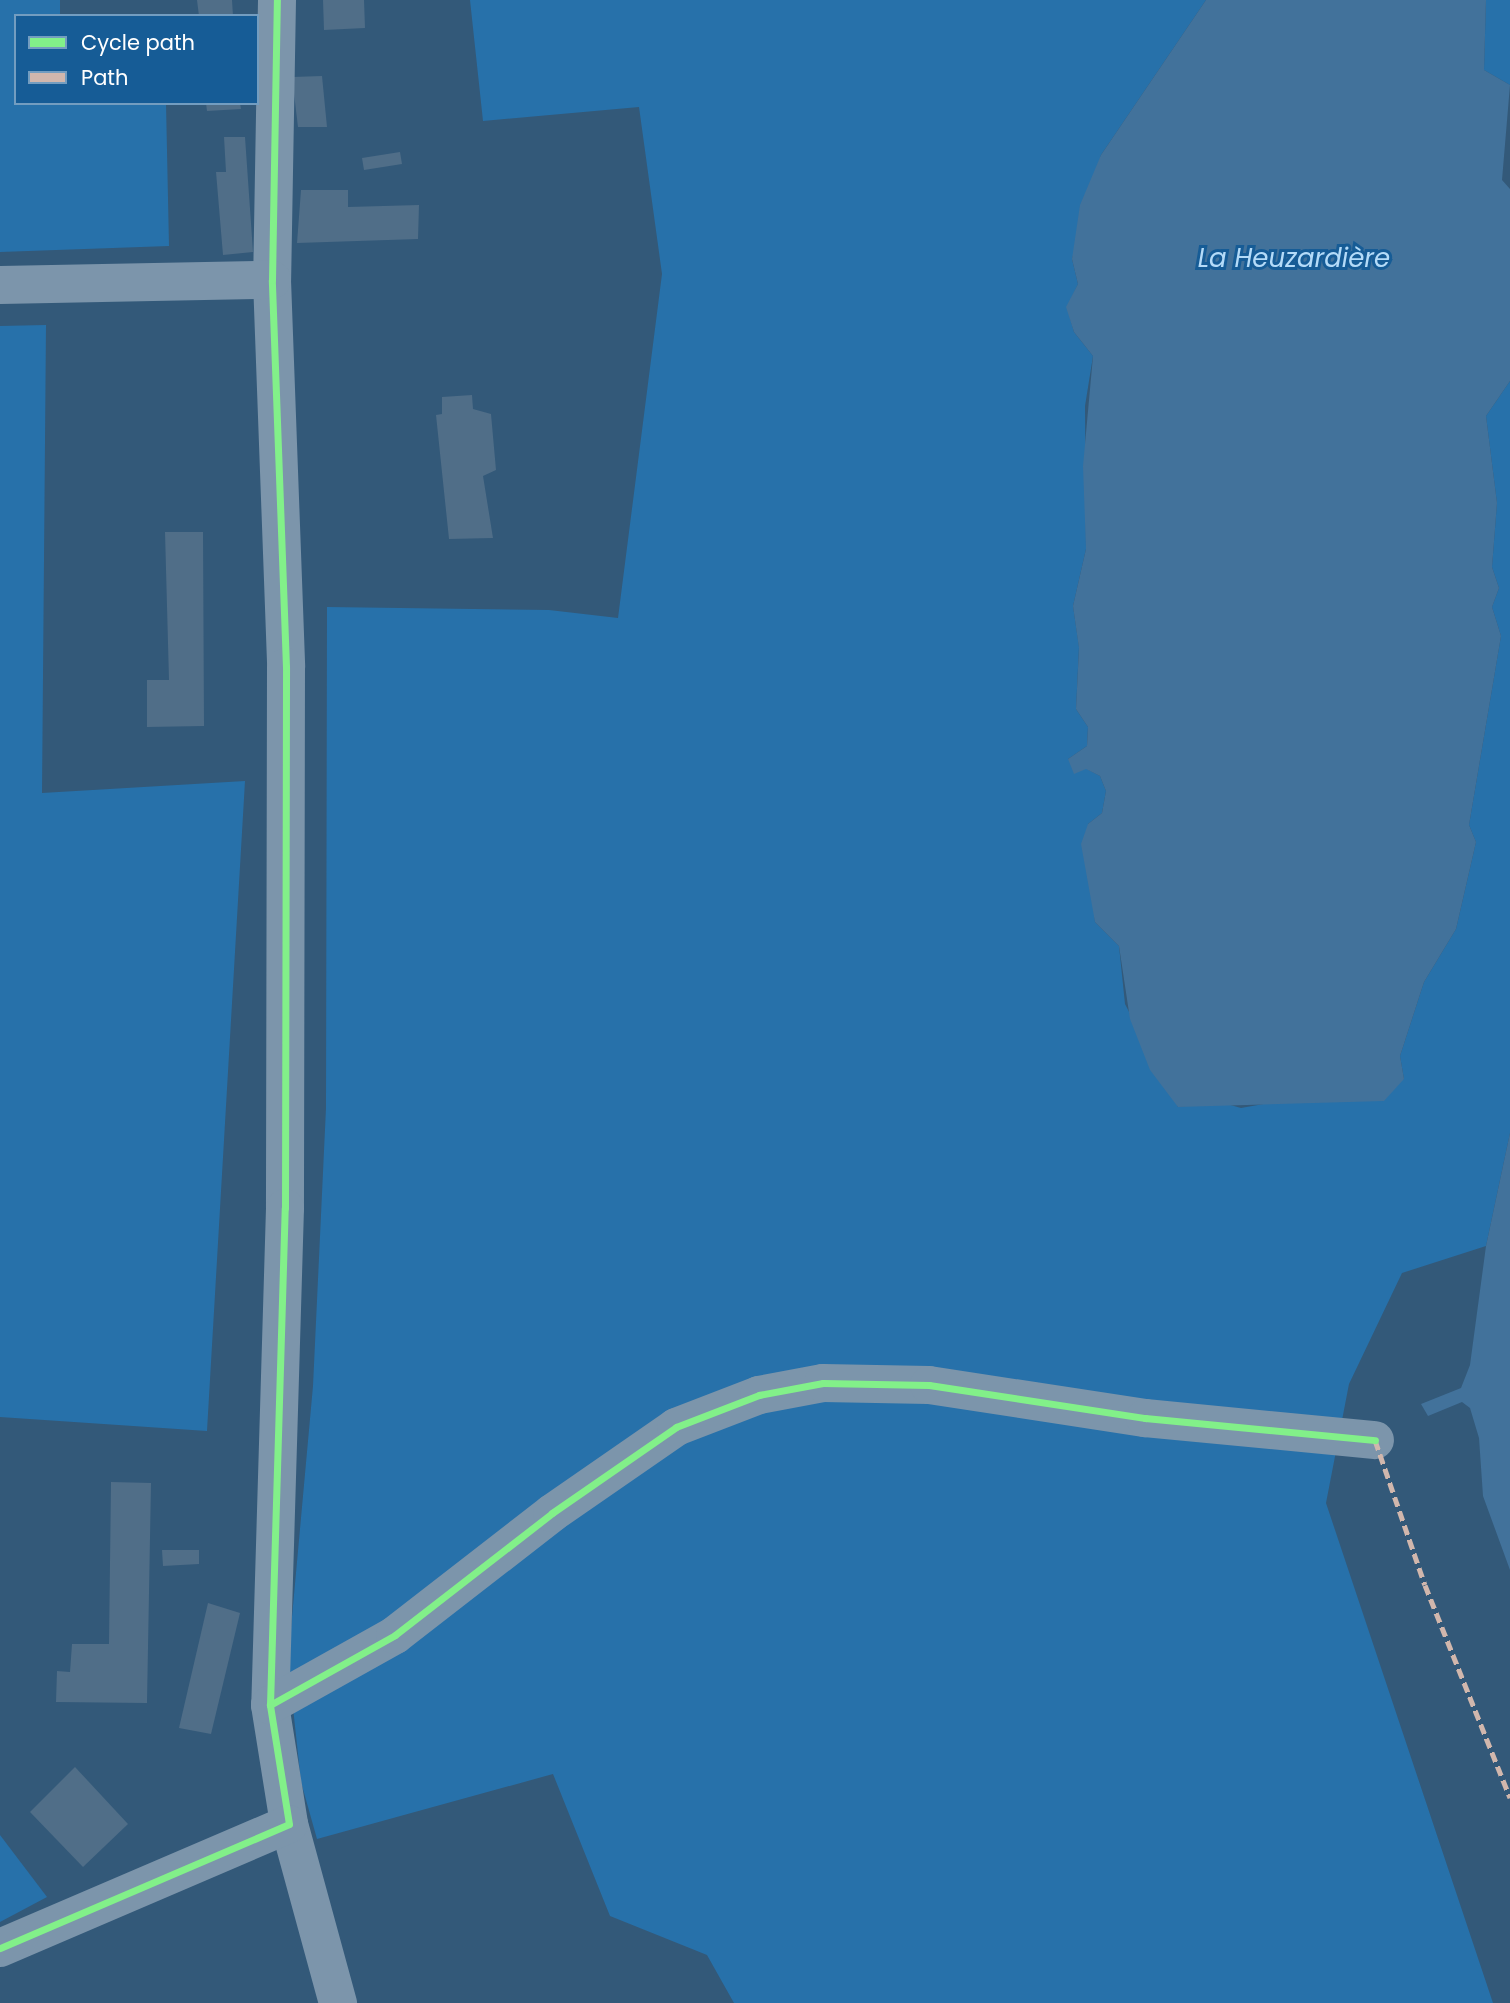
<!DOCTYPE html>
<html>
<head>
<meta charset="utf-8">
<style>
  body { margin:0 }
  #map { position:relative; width:1510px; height:2003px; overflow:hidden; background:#335979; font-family:Poppins,sans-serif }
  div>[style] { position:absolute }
  .green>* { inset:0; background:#2771aa }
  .water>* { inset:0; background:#42729b }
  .building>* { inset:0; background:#506e88 }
  .minor>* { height:38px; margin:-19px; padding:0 19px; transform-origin:19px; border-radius:19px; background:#7c95ab }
  .quiet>* { height:5px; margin-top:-2.5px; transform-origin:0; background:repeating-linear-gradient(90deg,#d1b7ad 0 10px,transparent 0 15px) }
  .cycleway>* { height:7px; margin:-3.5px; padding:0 3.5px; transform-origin:3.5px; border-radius:3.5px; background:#82f089 }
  span { translate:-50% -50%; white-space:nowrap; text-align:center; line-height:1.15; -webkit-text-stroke:6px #165c96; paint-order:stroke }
  .water-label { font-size:26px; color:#b4dbf8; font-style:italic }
  .legend { position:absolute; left:14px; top:14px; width:245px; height:91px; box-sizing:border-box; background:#165c96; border:2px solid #739dc0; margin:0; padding:9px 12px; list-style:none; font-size:21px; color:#fff }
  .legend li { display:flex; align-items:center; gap:14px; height:35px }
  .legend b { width:35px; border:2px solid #739dc0 }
</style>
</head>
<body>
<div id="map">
  <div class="green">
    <i style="clip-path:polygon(0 0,60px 0,60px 16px,16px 16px,16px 103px,166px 103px,169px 246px,0 252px)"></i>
    <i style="clip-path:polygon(470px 0,1206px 0,1101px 155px,1072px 259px,1078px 284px,1067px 307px,1074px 332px,1093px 356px,1085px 406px,1086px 549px,1073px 606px,1079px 647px,1076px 709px,1088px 727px,1087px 746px,1068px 759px,1100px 776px,1106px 791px,1102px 813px,1088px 824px,1095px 922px,1119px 946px,1125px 1004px,1178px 1107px,1220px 1102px,1241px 1108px,1404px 1079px,1400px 1056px,1424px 982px,1456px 929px,1476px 842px,1469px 825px,1501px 636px,1492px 607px,1499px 588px,1492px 567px,1497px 503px,1486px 416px,1510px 381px,1510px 1133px,1486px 1246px,1402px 1273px,1349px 1384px,1326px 1503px,1493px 2003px,734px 2003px,707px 1955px,610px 1916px,553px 1774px,317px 1839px,301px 1782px,288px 1661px,313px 1386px,326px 1108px,327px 607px,549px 610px,618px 618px,662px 274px,639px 107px,483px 121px)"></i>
    <i style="clip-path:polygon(1486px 0,1510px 0,1510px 85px,1484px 70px)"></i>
    <i style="clip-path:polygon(46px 325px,42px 793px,245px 781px,207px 1431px,0 1417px,0 326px)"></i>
    <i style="clip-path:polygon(0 1835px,47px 1897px,0 1922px)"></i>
  </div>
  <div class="water">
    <i style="clip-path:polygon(1206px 0,1486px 0,1484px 70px,1510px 85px,1502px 180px,1510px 189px,1510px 381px,1486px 416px,1497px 503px,1492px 567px,1499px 588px,1492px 607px,1501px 636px,1469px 825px,1476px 842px,1456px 929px,1424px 982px,1400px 1056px,1404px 1079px,1384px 1101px,1178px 1107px,1150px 1070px,1130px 1019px,1119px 946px,1095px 922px,1081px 844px,1088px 824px,1102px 813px,1106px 791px,1100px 776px,1086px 769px,1074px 774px,1068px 759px,1087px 746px,1088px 727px,1076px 709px,1079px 648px,1073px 606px,1086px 549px,1083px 466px,1093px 356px,1074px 332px,1066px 307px,1078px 284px,1072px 259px,1080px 205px,1101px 155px)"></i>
    <i style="clip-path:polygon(1510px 1133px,1510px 1570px,1483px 1496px,1479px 1438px,1470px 1408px,1462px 1402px,1428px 1416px,1421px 1404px,1461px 1388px,1470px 1365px,1486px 1246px)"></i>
  </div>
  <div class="building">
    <i style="clip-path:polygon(197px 0,232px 0,233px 16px,199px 16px)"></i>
    <i style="clip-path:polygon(323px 0,364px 0,365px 28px,324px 30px)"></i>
    <i style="clip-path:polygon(322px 76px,327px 127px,298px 127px,292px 77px)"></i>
    <i style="clip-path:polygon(206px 103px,240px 103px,241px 109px,207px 111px)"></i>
    <i style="clip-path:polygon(224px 137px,245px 137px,253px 252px,223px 255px,216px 172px,226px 172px)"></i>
    <i style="clip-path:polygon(400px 152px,402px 164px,364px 170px,362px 158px)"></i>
    <i style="clip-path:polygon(301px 190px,348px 190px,348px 207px,419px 205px,418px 239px,297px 243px)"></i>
    <i style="clip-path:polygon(472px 395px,473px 409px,491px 414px,496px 470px,483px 476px,493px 538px,449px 539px,436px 415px,442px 414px,442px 397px)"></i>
    <i style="clip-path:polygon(165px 532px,203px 532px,204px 726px,147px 727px,147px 680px,169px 680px)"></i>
    <i style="clip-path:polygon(111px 1482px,151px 1483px,147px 1703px,56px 1702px,57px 1671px,70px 1672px,72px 1644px,109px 1644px)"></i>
    <i style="clip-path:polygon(162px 1550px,199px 1550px,199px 1564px,163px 1566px)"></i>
    <i style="clip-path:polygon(208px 1603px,240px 1613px,211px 1734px,179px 1728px)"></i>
    <i style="clip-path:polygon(75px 1767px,128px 1824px,83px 1867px,30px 1812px)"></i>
  </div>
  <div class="minor">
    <i style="left:277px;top:0;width:280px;rotate:91deg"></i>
    <i style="left:272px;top:280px;width:387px;rotate:87.9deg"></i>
    <i style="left:286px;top:667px;width:541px;rotate:90.11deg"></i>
    <i style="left:285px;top:1208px;width:497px;rotate:91.7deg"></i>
    <i style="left:270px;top:1705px;width:121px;rotate:80.9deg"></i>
    <i style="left:289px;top:1824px;width:186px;rotate:74.7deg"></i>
    <i style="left:0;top:285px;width:272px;rotate:-1.1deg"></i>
    <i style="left:270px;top:1705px;width:143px;rotate:-29.2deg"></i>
    <i style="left:395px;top:1635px;width:199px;rotate:-37.8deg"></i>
    <i style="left:552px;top:1513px;width:151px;rotate:-34.7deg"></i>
    <i style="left:676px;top:1427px;width:89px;rotate:-21.1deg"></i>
    <i style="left:759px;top:1395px;width:65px;rotate:-10.6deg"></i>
    <i style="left:823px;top:1383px;width:106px;rotate:1.1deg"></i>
    <i style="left:929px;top:1385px;width:219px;rotate:8.7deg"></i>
    <i style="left:1145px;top:1418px;width:231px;rotate:5.5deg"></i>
    <i style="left:0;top:1948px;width:314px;rotate:-23.2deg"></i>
  </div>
  <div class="quiet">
    <i style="left:1375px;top:1440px;width:153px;rotate:71deg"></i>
    <i style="left:1425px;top:1585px;width:229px;rotate:68.2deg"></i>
  </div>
  <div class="cycleway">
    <i style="left:270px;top:1705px;width:143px;rotate:-29.2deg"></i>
    <i style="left:395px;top:1635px;width:199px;rotate:-37.8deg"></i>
    <i style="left:552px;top:1513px;width:151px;rotate:-34.7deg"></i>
    <i style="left:676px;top:1427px;width:89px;rotate:-21.1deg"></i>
    <i style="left:759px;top:1395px;width:65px;rotate:-10.6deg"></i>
    <i style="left:823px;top:1383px;width:106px;rotate:1.1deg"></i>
    <i style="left:929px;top:1385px;width:219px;rotate:8.7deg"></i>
    <i style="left:1145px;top:1418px;width:231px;rotate:5.5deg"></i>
    <i style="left:0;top:1948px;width:314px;rotate:-23.2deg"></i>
    <i style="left:289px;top:1824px;width:121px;rotate:-99.1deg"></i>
    <i style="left:270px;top:1705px;width:497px;rotate:-88.3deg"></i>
    <i style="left:285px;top:1208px;width:541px;rotate:-89.89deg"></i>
    <i style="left:286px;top:667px;width:387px;rotate:-92.1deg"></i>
    <i style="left:272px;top:280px;width:280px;rotate:-89deg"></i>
  </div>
  <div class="water-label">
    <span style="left:1294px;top:259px">La Heuzardière</span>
  </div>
  <ul class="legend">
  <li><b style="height:9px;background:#82f089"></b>Cycle path</li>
  <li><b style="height:9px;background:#d1b7ad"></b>Path</li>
  </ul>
</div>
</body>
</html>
